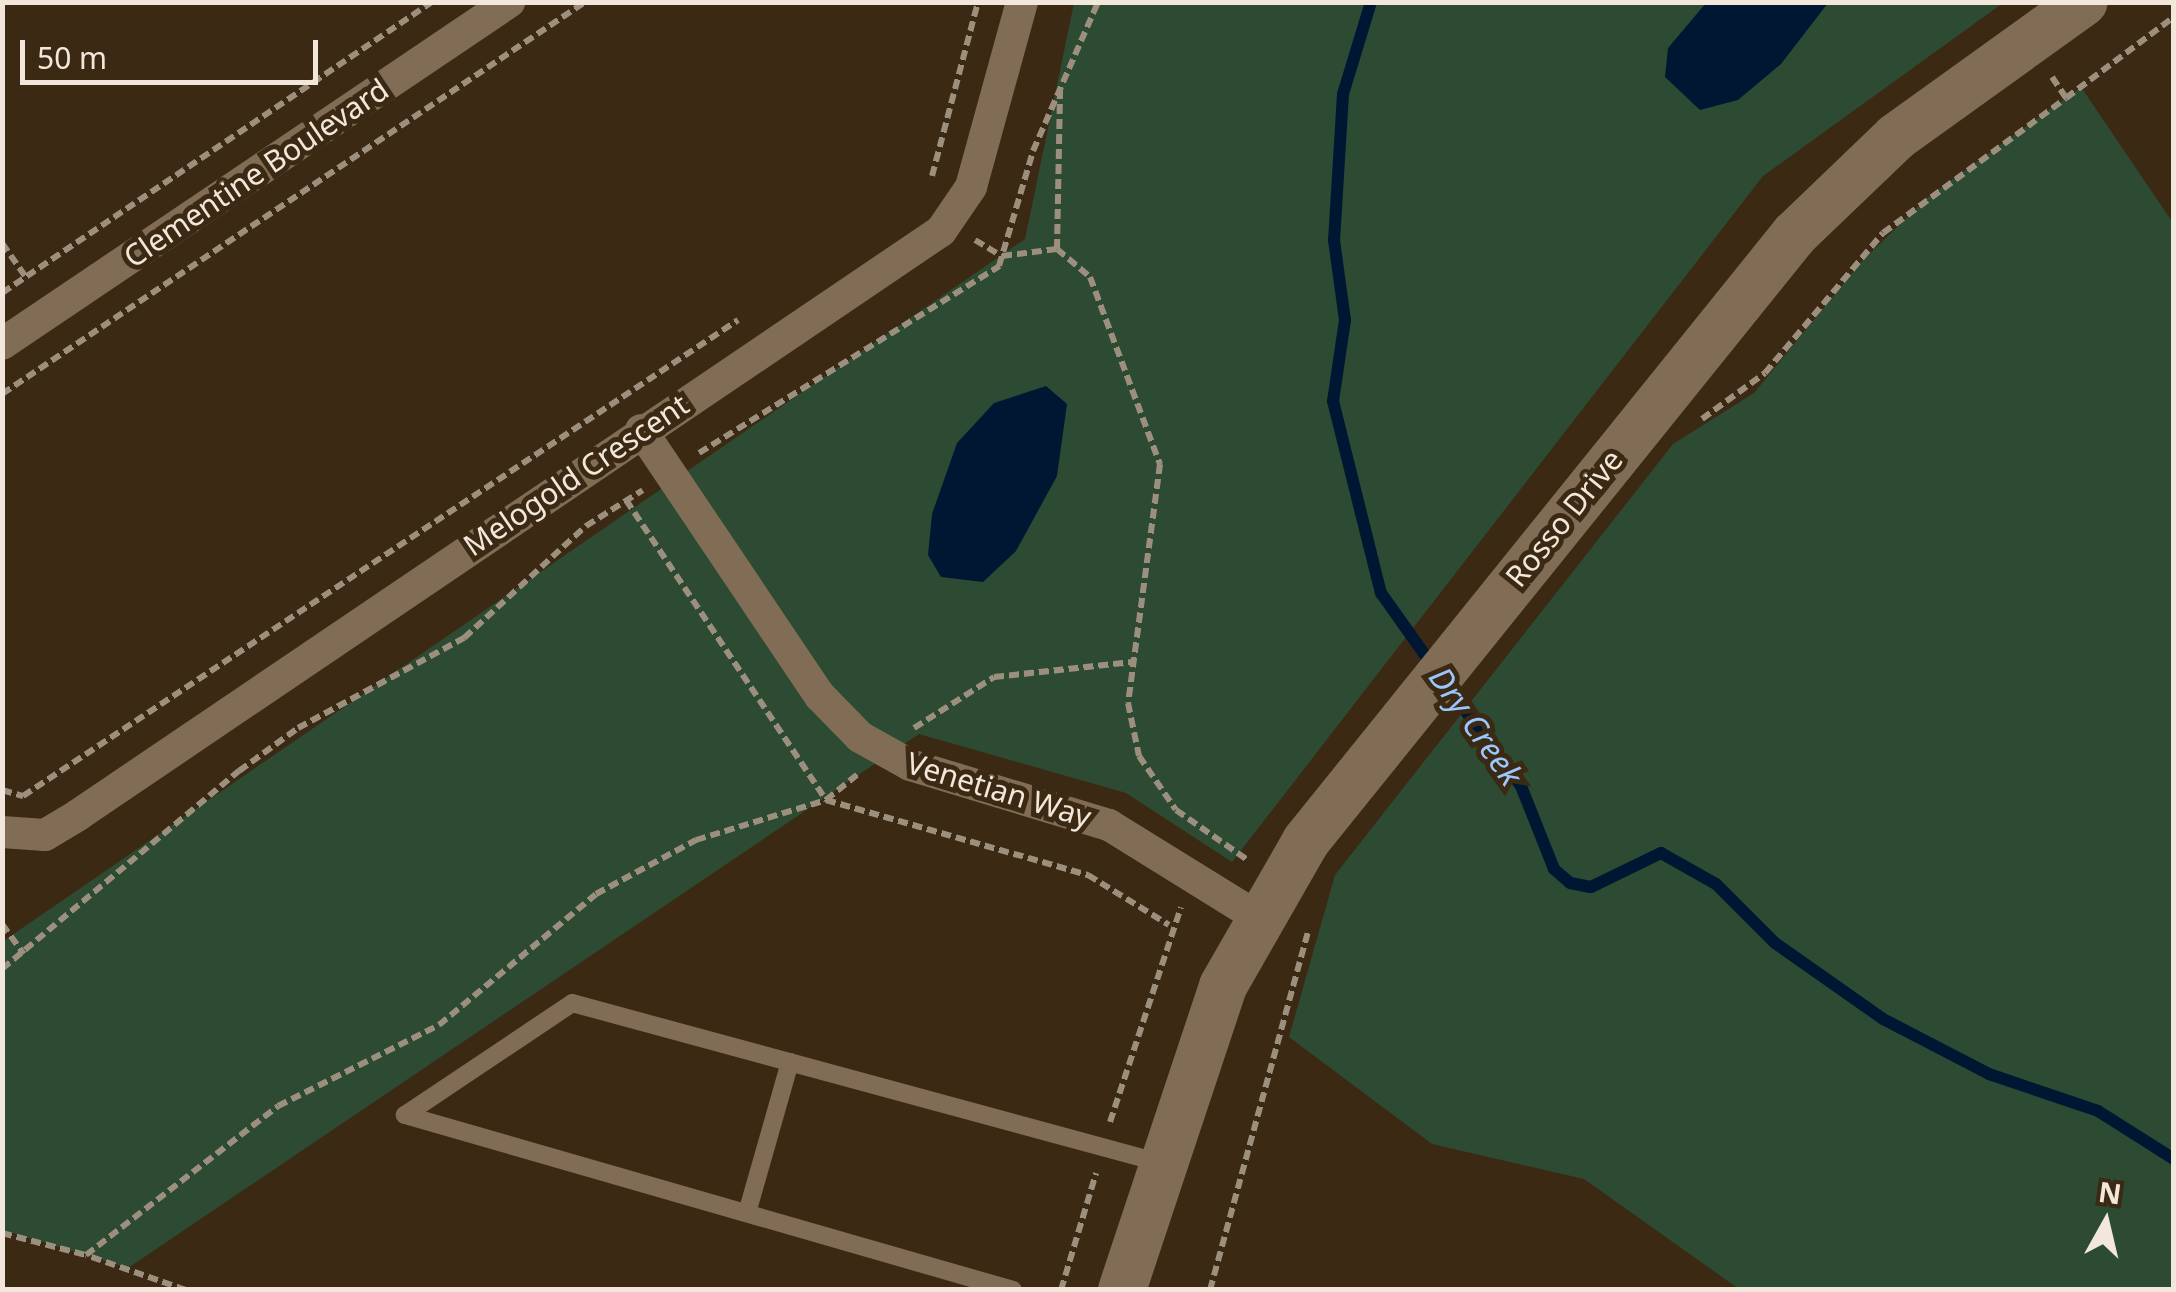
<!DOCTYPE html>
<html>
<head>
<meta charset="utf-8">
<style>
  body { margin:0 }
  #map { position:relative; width:2176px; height:1292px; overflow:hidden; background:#3b2913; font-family:"Noto Sans",sans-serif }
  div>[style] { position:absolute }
  .green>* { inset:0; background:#2d4b32 }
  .water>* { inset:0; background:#001734 }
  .stream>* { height:12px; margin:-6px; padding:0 6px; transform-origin:6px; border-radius:6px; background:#001734 }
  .path>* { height:6px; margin-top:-3px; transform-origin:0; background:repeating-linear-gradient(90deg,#9d8f7e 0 10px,transparent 0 15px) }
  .lane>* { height:18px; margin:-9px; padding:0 9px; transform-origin:9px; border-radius:9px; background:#816d55 }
  .street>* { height:32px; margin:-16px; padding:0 16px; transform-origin:16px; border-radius:16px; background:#816d55 }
  .secondary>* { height:48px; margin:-24px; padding:0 24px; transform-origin:24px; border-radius:24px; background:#816d55 }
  span { translate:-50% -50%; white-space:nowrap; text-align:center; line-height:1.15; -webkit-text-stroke:10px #3b2913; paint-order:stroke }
  .street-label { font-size:30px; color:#f2e7da }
  .water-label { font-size:32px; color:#9bc7fc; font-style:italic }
  .frame { position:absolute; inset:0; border:5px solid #f2e7da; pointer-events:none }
  .north { position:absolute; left:2056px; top:1172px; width:100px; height:100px; -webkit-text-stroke:8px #3b2913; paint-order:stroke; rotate:8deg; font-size:28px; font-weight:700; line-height:40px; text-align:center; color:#f2e7da }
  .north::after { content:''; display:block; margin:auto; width:35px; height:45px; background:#f2e7da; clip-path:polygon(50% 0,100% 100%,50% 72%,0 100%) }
  .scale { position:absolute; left:20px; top:40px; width:298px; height:45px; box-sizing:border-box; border:5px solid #f2e7da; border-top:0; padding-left:12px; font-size:30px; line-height:35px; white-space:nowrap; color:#f2e7da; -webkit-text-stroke:8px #3b2913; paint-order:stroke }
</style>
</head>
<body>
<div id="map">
  <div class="green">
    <i style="clip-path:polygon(1074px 3px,2003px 3px,1763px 176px,1232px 862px,1126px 793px,919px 734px,128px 1268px,3px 1230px,2px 942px,1025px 239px)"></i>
    <i style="clip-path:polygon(2081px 87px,2173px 223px,2173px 1289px,1739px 1289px,1584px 1179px,1432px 1144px,1289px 1037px,1335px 875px,1673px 444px,1754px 393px,1862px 261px,1928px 197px)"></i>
  </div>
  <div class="water">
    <i style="clip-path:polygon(1706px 3px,1706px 2px,1828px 3px,1781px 64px,1738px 100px,1700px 110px,1665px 77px,1668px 48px)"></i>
    <i style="clip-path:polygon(1046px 386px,1067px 404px,1057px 476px,1016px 551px,983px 582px,941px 577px,928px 555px,932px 514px,957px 443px,994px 403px)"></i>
  </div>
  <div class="stream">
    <i style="left:1371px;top:2px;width:96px;rotate:106.9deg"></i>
    <i style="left:1343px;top:94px;width:146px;rotate:93.5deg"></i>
    <i style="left:1334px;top:240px;width:81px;rotate:82.2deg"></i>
    <i style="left:1345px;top:320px;width:82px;rotate:98.4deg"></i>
    <i style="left:1333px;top:401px;width:198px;rotate:76deg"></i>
    <i style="left:1381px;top:593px;width:88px;rotate:54.7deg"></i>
    <i style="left:1444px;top:682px;width:129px;rotate:53.5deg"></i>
    <i style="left:1521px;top:786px;width:89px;rotate:68.3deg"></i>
    <i style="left:1554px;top:869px;width:21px;rotate:41deg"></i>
    <i style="left:1570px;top:883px;width:21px;rotate:11deg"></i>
    <i style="left:1591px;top:887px;width:78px;rotate:-25.9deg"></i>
    <i style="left:1661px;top:853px;width:63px;rotate:29.4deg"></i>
    <i style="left:1716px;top:884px;width:83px;rotate:45deg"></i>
    <i style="left:1775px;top:943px;width:132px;rotate:35.1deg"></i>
    <i style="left:1883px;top:1019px;width:119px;rotate:27.4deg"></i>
    <i style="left:1989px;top:1074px;width:115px;rotate:18.7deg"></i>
    <i style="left:2098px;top:1111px;width:90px;rotate:32.3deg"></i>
  </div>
  <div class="path">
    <i style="left:2052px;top:77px;width:25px;rotate:56deg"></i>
    <i style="left:2066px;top:98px;width:135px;rotate:-36.9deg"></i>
    <i style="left:932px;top:176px;width:180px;rotate:-75.2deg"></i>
    <i style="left:975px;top:240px;width:31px;rotate:31deg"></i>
    <i style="left:1002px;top:256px;width:55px;rotate:-7.3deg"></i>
    <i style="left:1057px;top:249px;width:160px;rotate:-88.9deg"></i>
    <i style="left:2px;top:243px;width:40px;rotate:55.1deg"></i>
    <i style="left:1057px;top:249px;width:43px;rotate:40.3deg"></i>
    <i style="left:1090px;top:277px;width:200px;rotate:69.5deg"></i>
    <i style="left:1160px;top:464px;width:241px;rotate:97.6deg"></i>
    <i style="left:1128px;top:703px;width:54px;rotate:78.3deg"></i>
    <i style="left:1139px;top:756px;width:65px;rotate:55.6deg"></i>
    <i style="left:1176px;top:810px;width:89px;rotate:34.9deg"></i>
    <i style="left:2px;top:293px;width:519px;rotate:-34.09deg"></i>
    <i style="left:2px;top:394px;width:703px;rotate:-33.92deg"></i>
    <i style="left:1702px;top:419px;width:78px;rotate:-36.1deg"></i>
    <i style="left:1765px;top:373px;width:183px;rotate:-49.9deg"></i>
    <i style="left:1883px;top:233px;width:227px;rotate:-36.4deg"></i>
    <i style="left:699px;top:453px;width:354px;rotate:-31.9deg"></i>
    <i style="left:999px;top:266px;width:120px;rotate:-73.5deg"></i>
    <i style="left:1033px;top:151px;width:163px;rotate:-66.4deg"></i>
    <i style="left:626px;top:500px;width:361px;rotate:56.3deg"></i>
    <i style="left:826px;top:800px;width:273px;rotate:16deg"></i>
    <i style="left:1088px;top:875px;width:95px;rotate:31.7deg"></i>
    <i style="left:914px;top:728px;width:95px;rotate:-32.5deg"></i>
    <i style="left:994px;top:677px;width:139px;rotate:-6.2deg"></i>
    <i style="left:2px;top:790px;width:22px;rotate:16deg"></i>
    <i style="left:23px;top:796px;width:859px;rotate:-33.65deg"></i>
    <i style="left:2px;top:924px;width:37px;rotate:54deg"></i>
    <i style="left:2px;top:969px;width:309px;rotate:-39.9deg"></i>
    <i style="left:239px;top:771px;width:73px;rotate:-36.1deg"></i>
    <i style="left:298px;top:728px;width:189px;rotate:-28.5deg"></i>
    <i style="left:464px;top:638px;width:166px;rotate:-42.6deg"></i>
    <i style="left:586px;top:526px;width:67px;rotate:-32.3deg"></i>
    <i style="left:1110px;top:1122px;width:226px;rotate:-71.7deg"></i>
    <i style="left:2px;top:1233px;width:87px;rotate:14.7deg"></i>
    <i style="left:186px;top:1290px;width:106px;rotate:-160.7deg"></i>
    <i style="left:86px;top:1255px;width:243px;rotate:-37.8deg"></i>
    <i style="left:278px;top:1106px;width:180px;rotate:-26.7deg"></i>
    <i style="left:439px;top:1025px;width:204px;rotate:-39.8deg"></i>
    <i style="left:596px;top:894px;width:114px;rotate:-28.4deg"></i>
    <i style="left:696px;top:840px;width:136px;rotate:-17.1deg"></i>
    <i style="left:826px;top:800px;width:41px;rotate:-39.1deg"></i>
    <i style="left:1061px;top:1290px;width:122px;rotate:-73.3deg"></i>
    <i style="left:1210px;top:1290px;width:374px;rotate:-74.7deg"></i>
  </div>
  <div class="lane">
    <i style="left:747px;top:1213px;width:157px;rotate:-74.1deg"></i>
    <i style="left:1013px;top:1290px;width:633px;rotate:-163.94deg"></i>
    <i style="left:405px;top:1115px;width:201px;rotate:-33.8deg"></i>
    <i style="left:572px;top:1003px;width:610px;rotate:15.2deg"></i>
  </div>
  <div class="street">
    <i style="left:2px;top:344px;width:612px;rotate:-34deg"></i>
    <i style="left:641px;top:430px;width:321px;rotate:56.1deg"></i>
    <i style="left:820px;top:696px;width:57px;rotate:45.7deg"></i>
    <i style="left:860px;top:737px;width:57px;rotate:29.2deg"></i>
    <i style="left:910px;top:765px;width:208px;rotate:16.8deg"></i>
    <i style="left:1109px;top:825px;width:173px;rotate:31.8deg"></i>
    <i style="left:2px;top:832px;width:43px;rotate:4deg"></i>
    <i style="left:45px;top:835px;width:39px;rotate:-31deg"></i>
    <i style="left:78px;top:815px;width:1042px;rotate:-34.09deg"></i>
    <i style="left:941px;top:231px;width:53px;rotate:-55.7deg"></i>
    <i style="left:971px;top:187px;width:192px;rotate:-74.6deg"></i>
  </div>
  <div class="secondary">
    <i style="left:1122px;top:1290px;width:320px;rotate:-71.6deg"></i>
    <i style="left:1223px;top:986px;width:167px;rotate:-60.2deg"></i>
    <i style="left:1306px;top:841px;width:779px;rotate:-51.15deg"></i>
    <i style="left:1795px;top:234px;width:140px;rotate:-43.8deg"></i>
    <i style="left:1896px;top:137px;width:231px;rotate:-35.7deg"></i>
  </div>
  <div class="street-label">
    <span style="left:256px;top:173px;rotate:-34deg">Clementine Boulevard</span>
    <span style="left:576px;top:475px;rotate:-34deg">Melogold Crescent</span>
    <span style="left:1564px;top:518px;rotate:-51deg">Rosso Drive</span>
    <span style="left:999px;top:790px;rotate:17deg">Venetian Way</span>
  </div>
  <div class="water-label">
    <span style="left:1476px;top:726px;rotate:55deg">Dry Creek</span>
  </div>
  <div class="frame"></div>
  <div class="north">N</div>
  <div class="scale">50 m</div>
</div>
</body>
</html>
